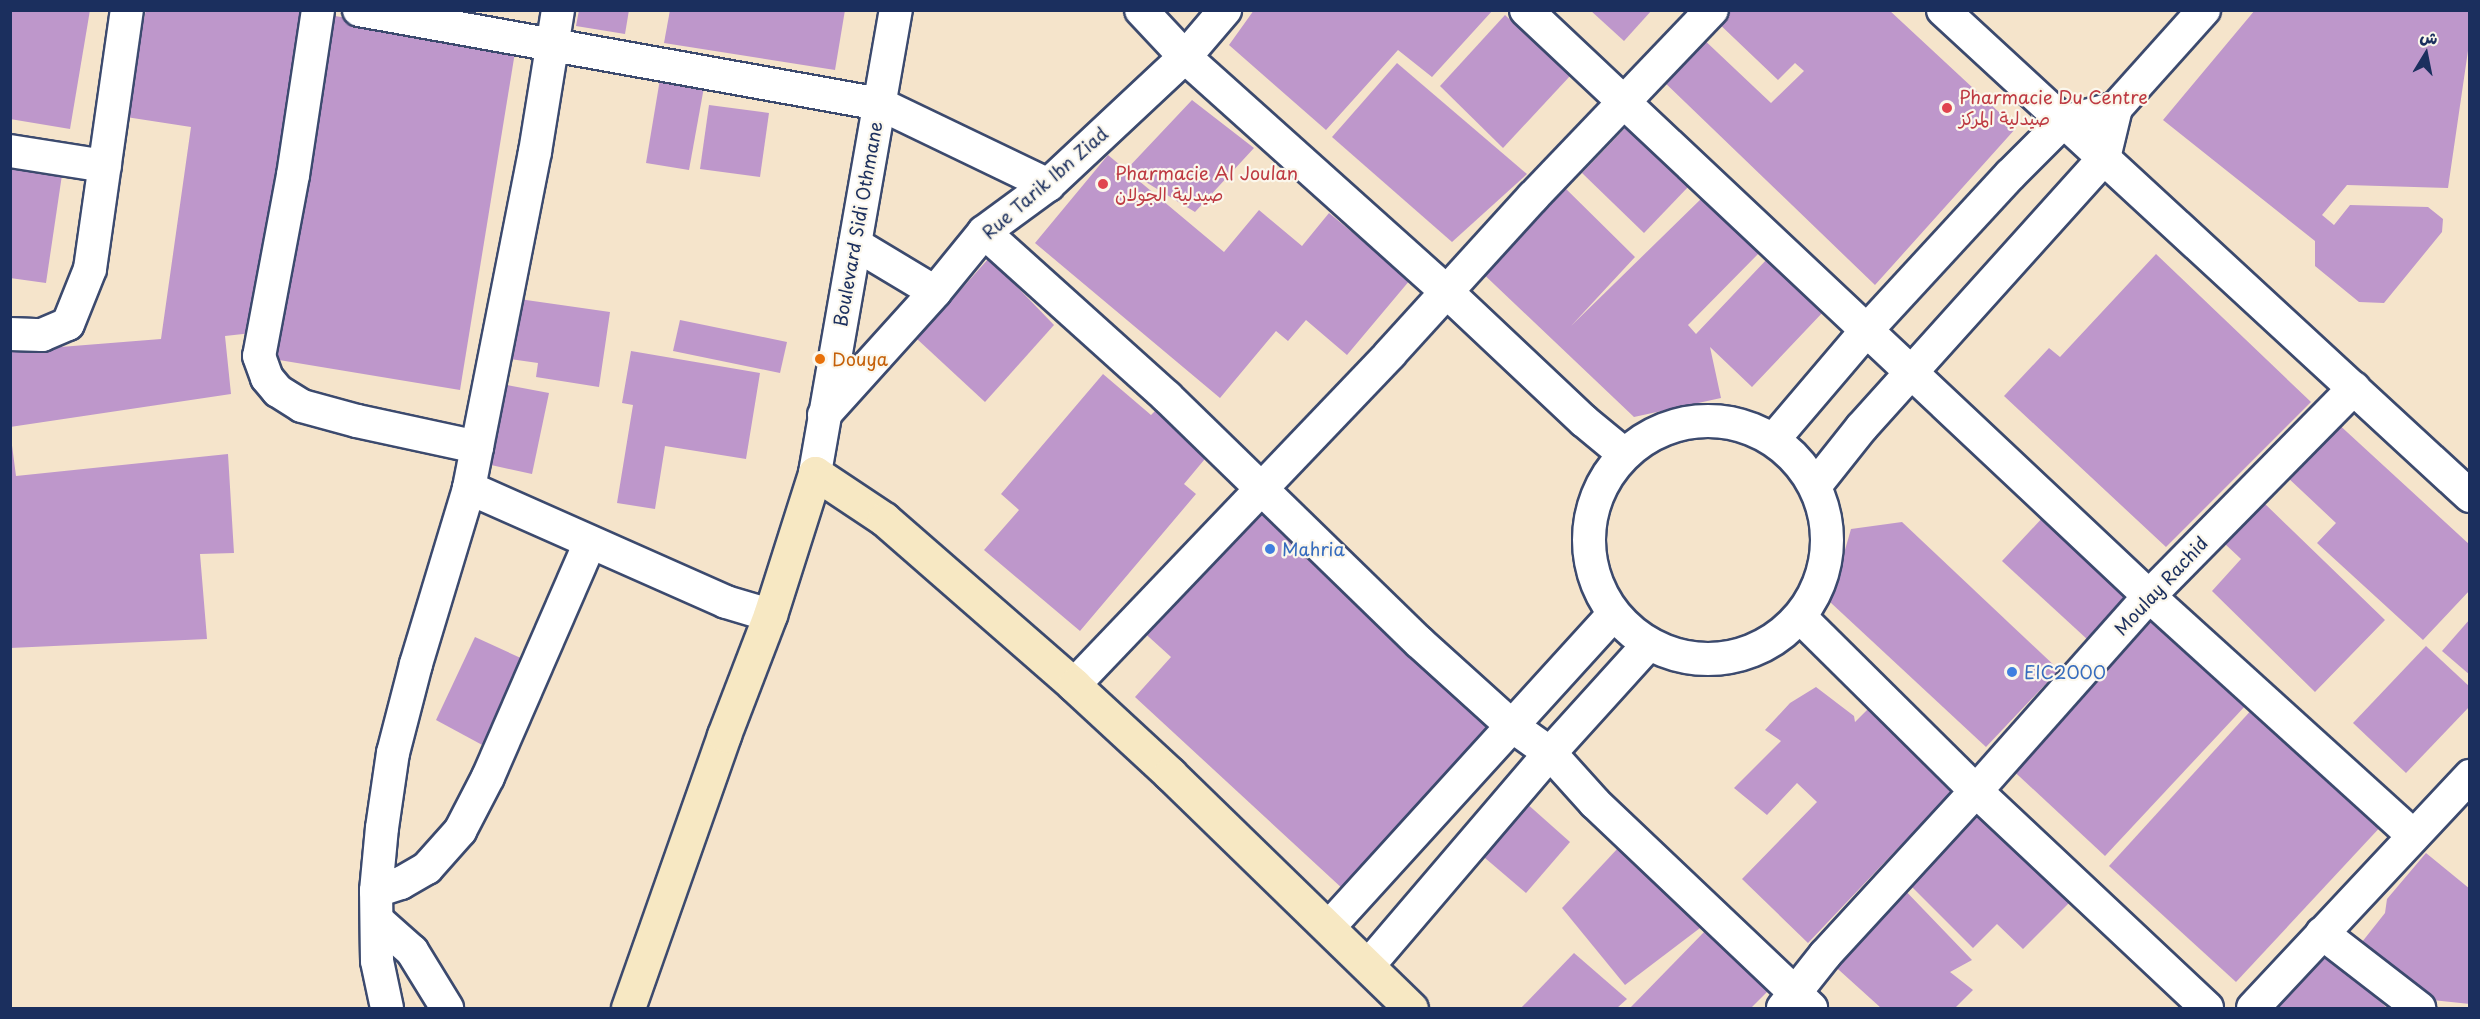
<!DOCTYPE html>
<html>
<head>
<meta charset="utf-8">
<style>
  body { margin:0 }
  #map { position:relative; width:2480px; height:1019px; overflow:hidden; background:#f5e4cb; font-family:"Playpen Sans","Playpen Sans Arabic",sans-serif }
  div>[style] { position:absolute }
  .building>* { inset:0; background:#be97cb }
  .roads { filter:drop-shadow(2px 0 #3c4a6e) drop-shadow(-2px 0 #3c4a6e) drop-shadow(0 2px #3c4a6e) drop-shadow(0 -2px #3c4a6e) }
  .street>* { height:32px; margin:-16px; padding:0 16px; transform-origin:16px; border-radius:16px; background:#fff }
  .street>.ring { margin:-16px; padding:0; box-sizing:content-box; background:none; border:32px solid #fff; border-radius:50% }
  .secondary>* { height:33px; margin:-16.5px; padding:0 16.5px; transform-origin:16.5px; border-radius:16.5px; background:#f7e8c3 }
  .dots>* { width:16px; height:16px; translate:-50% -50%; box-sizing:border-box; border:3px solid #fbf7ec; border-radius:50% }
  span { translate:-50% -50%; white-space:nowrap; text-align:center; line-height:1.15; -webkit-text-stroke:4.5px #fbf7ec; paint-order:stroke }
  .health-label { font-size:18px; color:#be3a42 }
  .left { translate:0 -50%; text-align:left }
  .street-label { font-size:18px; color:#1b2f5e }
  .food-label { font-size:18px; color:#c56008 }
  .shop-label { font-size:18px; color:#366cbe }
  .frame { position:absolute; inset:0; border:12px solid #1b2f5e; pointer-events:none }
  .north { position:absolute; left:2396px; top:24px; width:60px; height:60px; -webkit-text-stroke:4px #fbf7ec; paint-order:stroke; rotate:10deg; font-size:16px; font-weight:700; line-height:24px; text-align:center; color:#1b2f5e }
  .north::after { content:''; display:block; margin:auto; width:21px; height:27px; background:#1b2f5e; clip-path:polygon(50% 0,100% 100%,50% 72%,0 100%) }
</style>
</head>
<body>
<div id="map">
  <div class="building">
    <i style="clip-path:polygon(10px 10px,90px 10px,70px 129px,10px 119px)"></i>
    <i style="clip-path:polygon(146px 10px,306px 10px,252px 333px,225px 336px,231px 394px,10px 427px,10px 351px,161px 339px,191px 127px,126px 117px,130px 21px,143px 23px)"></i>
    <i style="clip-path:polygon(579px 10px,629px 10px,625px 34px,576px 26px)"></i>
    <i style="clip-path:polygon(670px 10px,845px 10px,835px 70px,664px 43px)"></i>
    <i style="clip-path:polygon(1254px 10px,1493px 10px,1432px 77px,1398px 50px,1326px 130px,1229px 45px)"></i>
    <i style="clip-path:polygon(1590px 10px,1652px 10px,1624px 41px)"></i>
    <i style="clip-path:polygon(1720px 10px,1889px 10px,2016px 128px,1875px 285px,1659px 77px,1699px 35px,1771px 103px,1804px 71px,1795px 63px,1778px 80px,1713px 18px)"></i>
    <i style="clip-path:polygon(2255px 10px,2470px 10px,2470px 37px,2448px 188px,2347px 185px,2322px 215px,2334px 225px,2350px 205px,2428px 207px,2443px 219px,2442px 232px,2384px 303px,2359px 302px,2315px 266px,2315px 241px,2163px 120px)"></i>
    <i style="clip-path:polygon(329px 15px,516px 46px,460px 390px,273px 359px)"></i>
    <i style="clip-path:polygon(1505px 15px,1570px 76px,1503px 148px,1440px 86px)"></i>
    <i style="clip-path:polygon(1397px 63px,1527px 174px,1452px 242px,1332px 137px)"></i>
    <i style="clip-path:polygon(660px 79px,704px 87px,689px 170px,646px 163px)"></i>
    <i style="clip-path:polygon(1192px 100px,1254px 148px,1195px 212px,1126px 170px,1224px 252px,1259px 210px,1302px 246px,1329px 213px,1410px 280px,1347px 355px,1306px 320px,1288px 341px,1276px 331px,1220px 398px,1035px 243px,1108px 155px,1126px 170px)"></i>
    <i style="clip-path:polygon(709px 105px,769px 113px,760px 177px,700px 169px)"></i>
    <i style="clip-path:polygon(1627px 126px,1689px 186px,1644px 233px,1582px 173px)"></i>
    <i style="clip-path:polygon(10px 159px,63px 168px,46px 283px,10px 278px)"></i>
    <i style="clip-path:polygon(1559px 182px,1635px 257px,1571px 326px,1704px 196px,1760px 252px,1688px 325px,1696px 334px,1768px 258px,1824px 311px,1752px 387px,1710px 347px,1721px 398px,1634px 417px,1475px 266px)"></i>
    <i style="clip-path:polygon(2156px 254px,2311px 402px,2166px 547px,2004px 396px,2049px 348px,2060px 357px)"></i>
    <i style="clip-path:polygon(989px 258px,1054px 325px,985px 402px,917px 339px)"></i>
    <i style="clip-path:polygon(519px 299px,610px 312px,599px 387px,536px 377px,538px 363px,510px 359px)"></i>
    <i style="clip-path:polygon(680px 320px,787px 342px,780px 373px,673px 351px)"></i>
    <i style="clip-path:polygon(631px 351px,760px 373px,746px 459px,665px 446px,655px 509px,617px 503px,633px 405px,622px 403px)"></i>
    <i style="clip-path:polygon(1103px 374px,1151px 415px,1156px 410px,1209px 454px,1184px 484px,1196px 494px,1080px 631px,984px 550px,1019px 510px,1001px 494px)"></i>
    <i style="clip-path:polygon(507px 385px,549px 393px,532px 474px,491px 465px)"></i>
    <i style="clip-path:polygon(2335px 421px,2470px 545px,2470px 590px,2423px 640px,2317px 543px,2336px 523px,2285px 475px)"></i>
    <i style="clip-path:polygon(10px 430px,16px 476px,228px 454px,234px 553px,200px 554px,207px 639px,10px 648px)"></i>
    <i style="clip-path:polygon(1259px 500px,1500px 722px,1344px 890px,1135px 697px,1171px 657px,1139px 628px)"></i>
    <i style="clip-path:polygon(2263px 502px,2385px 620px,2315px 692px,2212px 591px,2241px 559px,2224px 543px)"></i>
    <i style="clip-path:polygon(2045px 515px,2131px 594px,2088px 640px,2002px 561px)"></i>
    <i style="clip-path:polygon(1902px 522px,2059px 670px,1986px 747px,1830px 602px,1851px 529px)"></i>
    <i style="clip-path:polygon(2149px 612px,2247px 704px,2105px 856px,2005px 763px)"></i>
    <i style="clip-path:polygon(2470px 619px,2470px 675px,2442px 651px)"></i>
    <i style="clip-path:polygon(475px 637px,523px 659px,486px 747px,436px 720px)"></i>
    <i style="clip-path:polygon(2426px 646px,2470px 687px,2470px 706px,2406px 773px,2353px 723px)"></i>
    <i style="clip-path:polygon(1816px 687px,1854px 716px,1855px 722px,1868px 709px,1953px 790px,1808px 943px,1742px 879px,1817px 802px,1797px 783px,1767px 815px,1734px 788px,1781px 741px,1765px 730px,1790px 703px)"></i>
    <i style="clip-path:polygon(2255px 706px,2384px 823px,2236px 982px,2109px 866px)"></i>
    <i style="clip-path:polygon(1525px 802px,1570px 842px,1526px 893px,1478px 852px)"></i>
    <i style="clip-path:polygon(1974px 809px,2069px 903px,2023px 949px,1997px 924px,1973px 948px,1904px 879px)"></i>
    <i style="clip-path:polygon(1619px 847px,1700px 928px,1625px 985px,1562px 908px)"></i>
    <i style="clip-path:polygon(2426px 853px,2470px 889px,2470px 1004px,2432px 1000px,2362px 942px,2385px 913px,2387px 899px)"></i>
    <i style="clip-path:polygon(1898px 883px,1972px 960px,1950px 972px,1973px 990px,1955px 1008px,1881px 1008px,1829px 961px)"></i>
    <i style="clip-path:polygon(1707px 929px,1770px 989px,1751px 1008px,1630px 1008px)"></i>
    <i style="clip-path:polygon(2330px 945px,2380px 985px,2372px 994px,2387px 1008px,2279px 1008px,2273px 1002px)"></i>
    <i style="clip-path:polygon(1574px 953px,1627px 999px,1617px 1008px,1521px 1008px)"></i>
  </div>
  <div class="roads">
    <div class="street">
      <i style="left:318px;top:10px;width:167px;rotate:98.6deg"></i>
      <i style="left:293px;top:175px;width:184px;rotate:100.6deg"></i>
      <i style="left:259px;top:356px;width:23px;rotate:70deg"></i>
      <i style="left:267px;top:378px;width:17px;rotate:50deg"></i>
      <i style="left:278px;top:391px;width:28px;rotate:32deg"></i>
      <i style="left:302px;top:406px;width:57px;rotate:15.3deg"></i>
      <i style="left:357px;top:421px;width:123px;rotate:12.2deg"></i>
      <i style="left:359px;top:10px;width:529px;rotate:10.23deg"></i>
      <i style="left:880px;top:104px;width:187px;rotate:25.7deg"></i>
      <i style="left:1141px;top:10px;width:64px;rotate:46.9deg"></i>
      <i style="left:1185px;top:57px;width:352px;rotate:41.9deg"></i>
      <i style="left:1447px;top:292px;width:188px;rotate:43.3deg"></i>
      <i style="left:1584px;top:421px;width:52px;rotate:39.5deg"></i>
      <i style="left:1526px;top:10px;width:855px;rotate:43.25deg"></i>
      <i style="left:2149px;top:596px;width:356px;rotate:42.2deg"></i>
      <i style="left:1943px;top:10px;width:717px;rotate:42.68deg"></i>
      <i style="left:10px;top:151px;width:96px;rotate:9deg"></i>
      <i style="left:984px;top:232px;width:246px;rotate:42deg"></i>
      <i style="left:1167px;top:397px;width:351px;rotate:44.2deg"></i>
      <i style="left:1419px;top:642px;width:125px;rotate:42.1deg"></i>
      <i style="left:1512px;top:726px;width:47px;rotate:35.4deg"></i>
      <i style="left:1550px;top:753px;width:67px;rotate:48deg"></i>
      <i style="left:1595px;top:803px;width:298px;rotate:43.5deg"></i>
      <i style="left:855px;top:244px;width:93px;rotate:31deg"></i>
      <i style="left:10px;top:334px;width:32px;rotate:2deg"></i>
      <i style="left:42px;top:335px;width:28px;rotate:-23deg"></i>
      <i style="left:68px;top:324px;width:59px;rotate:-68.2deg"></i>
      <i style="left:90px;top:269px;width:262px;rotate:-81.9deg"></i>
      <i style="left:824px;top:415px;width:166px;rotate:-47.9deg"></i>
      <i style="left:935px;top:292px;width:77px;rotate:-50.8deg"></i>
      <i style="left:984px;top:232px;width:79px;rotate:-36.3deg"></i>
      <i style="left:1048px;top:185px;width:187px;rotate:-43.1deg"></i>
      <i style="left:1185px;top:57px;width:62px;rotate:-49.6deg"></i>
      <i class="ring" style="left:1589px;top:421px;width:206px;height:206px"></i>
      <i style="left:1774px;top:439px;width:142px;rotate:-49.6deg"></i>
      <i style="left:1866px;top:331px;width:212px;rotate:-47.3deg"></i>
      <i style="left:2010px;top:175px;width:75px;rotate:-45deg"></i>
      <i style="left:2063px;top:122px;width:55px;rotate:-14.8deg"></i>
      <i style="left:815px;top:473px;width:470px;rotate:-80.1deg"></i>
      <i style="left:1815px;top:486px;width:75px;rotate:-51.5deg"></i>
      <i style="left:1862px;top:427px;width:362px;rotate:-48deg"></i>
      <i style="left:2104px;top:158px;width:51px;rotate:-76.5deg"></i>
      <i style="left:2116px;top:108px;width:132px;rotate:-48.1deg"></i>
      <i style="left:469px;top:488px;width:281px;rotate:23.9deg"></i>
      <i style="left:726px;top:602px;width:46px;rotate:16.5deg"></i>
      <i style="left:1800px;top:617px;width:247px;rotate:44.7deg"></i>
      <i style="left:1976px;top:791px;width:317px;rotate:43.2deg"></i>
      <i style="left:1074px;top:685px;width:458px;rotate:-46.3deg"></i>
      <i style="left:1390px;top:354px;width:212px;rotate:-47.7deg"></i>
      <i style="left:1533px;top:197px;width:259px;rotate:-46.3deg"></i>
      <i style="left:376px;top:891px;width:26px;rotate:-18deg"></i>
      <i style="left:401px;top:883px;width:30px;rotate:-30deg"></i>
      <i style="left:427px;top:868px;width:50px;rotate:-48.3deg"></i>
      <i style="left:460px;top:831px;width:61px;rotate:-62.6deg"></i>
      <i style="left:488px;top:777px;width:256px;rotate:-66.5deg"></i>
      <i style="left:377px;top:920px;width:47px;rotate:41.5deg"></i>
      <i style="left:412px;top:951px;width:67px;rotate:58.4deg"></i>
      <i style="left:1329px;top:927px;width:423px;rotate:-47.7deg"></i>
      <i style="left:2322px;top:933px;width:123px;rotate:37.7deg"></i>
      <i style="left:1368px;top:966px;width:280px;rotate:-49.5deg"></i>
      <i style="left:1550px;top:753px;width:147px;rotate:-47.8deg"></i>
      <i style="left:387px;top:1008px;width:48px;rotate:-102deg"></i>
      <i style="left:377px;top:961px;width:70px;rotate:-90.8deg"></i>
      <i style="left:376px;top:891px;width:63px;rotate:-84.6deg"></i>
      <i style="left:382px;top:828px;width:76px;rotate:-81.7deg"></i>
      <i style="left:393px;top:753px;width:92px;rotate:-75.5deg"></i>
      <i style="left:416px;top:664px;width:184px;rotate:-73.2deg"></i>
      <i style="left:469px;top:488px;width:342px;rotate:-78.9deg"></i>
      <i style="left:535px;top:152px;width:144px;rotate:-80.8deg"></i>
      <i style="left:1783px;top:1008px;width:68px;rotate:-51.6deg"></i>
      <i style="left:1825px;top:955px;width:223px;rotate:-47.4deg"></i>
      <i style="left:1976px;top:791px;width:261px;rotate:-48.4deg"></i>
      <i style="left:2149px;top:596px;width:292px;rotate:-45.4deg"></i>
      <i style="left:2253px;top:1008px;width:318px;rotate:-46.9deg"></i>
    </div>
    <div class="secondary">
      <i style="left:628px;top:1008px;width:289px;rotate:-70.6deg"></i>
      <i style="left:724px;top:735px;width:129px;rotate:-69deg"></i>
      <i style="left:770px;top:615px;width:149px;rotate:-72.4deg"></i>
      <i style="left:815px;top:473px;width:83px;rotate:33.7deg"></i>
      <i style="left:884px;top:519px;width:252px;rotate:41.1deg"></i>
      <i style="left:1074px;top:685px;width:131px;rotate:42.8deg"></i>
      <i style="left:1170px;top:774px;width:336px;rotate:44.2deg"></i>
    </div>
  </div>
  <div class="dots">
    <i style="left:1947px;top:108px;background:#e0444e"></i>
    <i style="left:1103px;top:184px;background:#e0444e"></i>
    <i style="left:820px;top:359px;background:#e8710a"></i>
    <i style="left:1270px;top:549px;background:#3f7fe0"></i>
    <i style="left:2012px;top:672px;background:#3f7fe0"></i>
  </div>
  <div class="health-label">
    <span class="left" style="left:1959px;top:108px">Pharmacie Du Centre<br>صيدلية المركز</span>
    <span class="left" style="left:1115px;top:184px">Pharmacie Al Joulan<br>صيدلية الجولان</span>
  </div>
  <div class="street-label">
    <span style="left:1045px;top:183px;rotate:-41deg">Rue Tarik Ibn Ziad</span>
    <span style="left:858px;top:224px;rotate:-80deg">Boulevard Sidi Othmane</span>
    <span style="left:2161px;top:586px;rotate:-47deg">Moulay Rachid</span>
  </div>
  <div class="food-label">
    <span class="left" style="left:832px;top:359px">Douya</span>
  </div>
  <div class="shop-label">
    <span class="left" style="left:1282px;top:549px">Mahria</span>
    <span class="left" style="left:2024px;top:672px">EIC2000</span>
  </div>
  <div class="frame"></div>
  <div class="north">ش</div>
</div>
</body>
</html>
